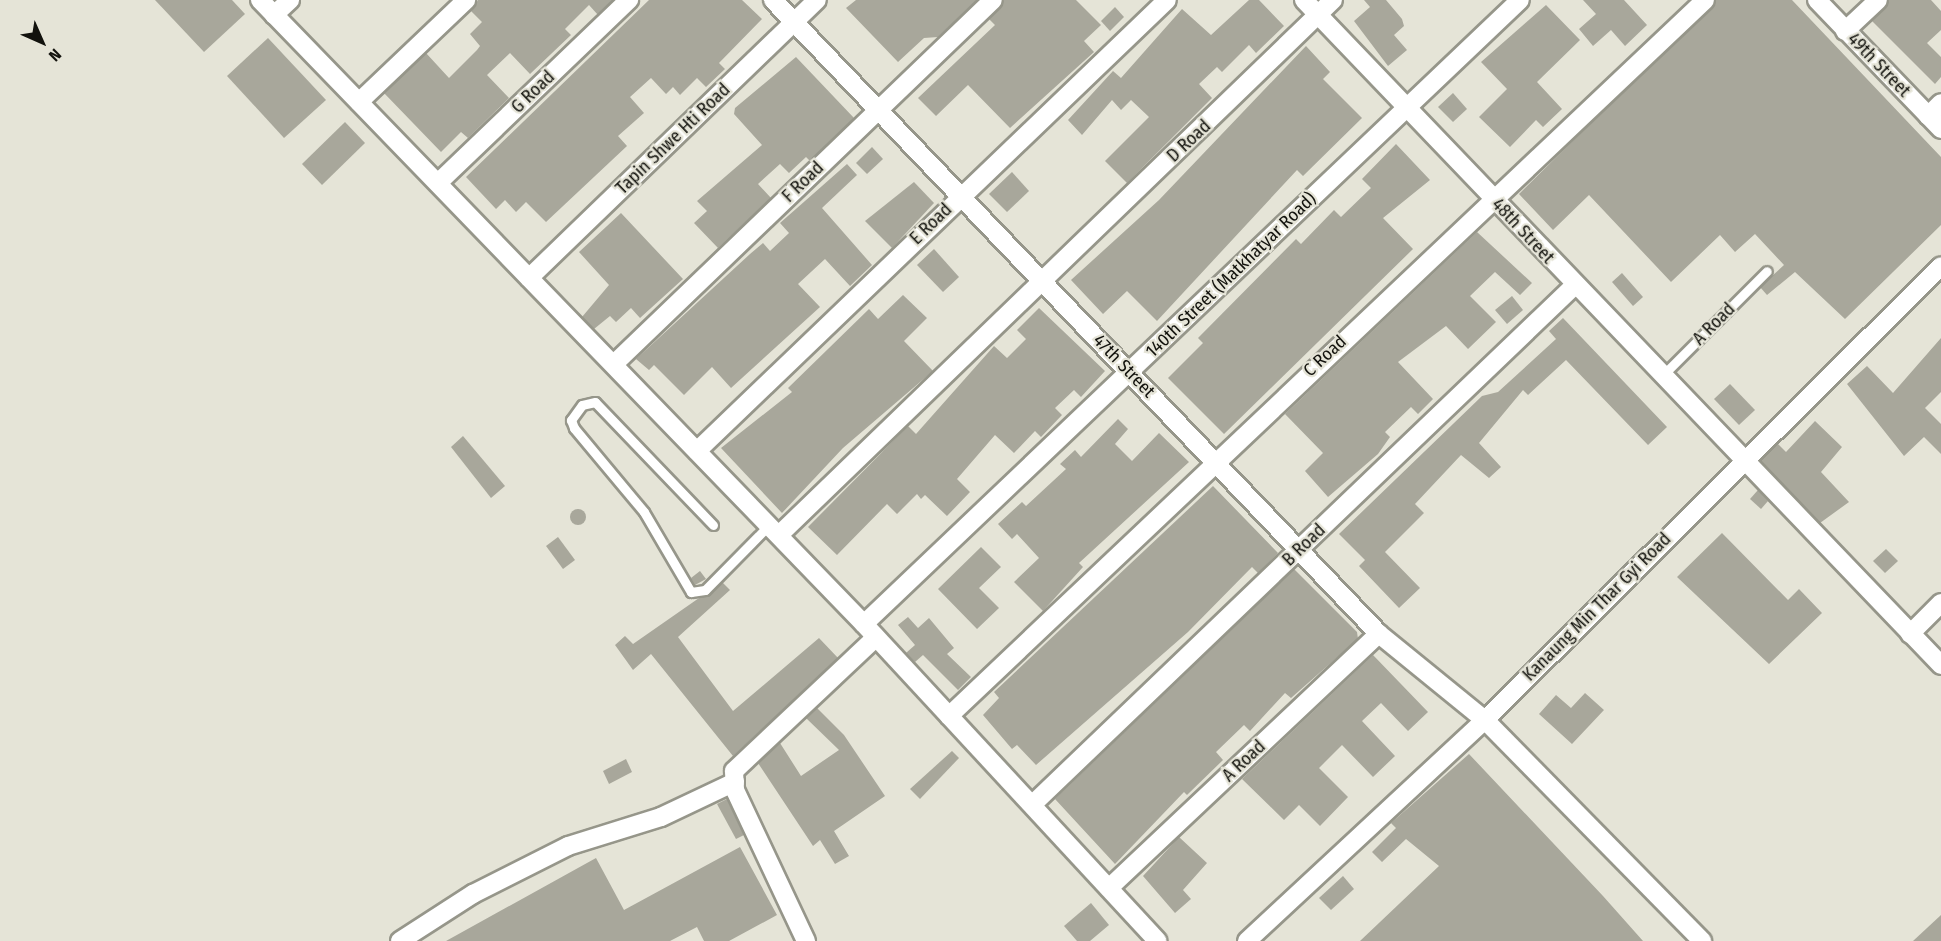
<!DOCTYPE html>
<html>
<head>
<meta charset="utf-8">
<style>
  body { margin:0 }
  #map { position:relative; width:1941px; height:941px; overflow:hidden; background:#e5e4d7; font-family:"Fira Sans Condensed",sans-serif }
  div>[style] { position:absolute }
  .building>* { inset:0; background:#a8a79b }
  .round { border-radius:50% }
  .roads { filter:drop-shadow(2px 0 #96968a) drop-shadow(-2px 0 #96968a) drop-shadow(0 2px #96968a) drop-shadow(0 -2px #96968a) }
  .service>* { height:9px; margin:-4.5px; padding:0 4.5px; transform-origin:4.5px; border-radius:4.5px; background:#fff }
  .minor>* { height:18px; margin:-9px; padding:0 9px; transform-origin:9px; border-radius:9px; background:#fff }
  span { translate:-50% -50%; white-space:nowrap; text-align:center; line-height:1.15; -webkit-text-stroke:4.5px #e5e4d7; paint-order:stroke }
  .street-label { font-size:18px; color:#12120d }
  .north { position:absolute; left:12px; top:12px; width:60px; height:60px; -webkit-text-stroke:4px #e5e4d7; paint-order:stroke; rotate:135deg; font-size:16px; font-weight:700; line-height:24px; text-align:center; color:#12120d }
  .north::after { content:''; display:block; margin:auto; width:21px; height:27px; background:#12120d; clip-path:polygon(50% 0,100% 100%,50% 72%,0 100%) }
</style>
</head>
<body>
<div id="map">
  <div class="building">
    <i style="clip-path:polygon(155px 0,232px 0,245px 14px,204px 52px)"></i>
    <i style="clip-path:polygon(478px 0,613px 0,598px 15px,589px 5px,565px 29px,571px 35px,530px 74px,510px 53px,487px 75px,509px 98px,468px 138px,461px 132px,441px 152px,384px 93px,426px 53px,449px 78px,477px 50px,480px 46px,470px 34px,482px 22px,471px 11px)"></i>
    <i style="clip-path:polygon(649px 0,742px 0,762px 19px,719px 63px,725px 69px,706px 87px,697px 78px,680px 95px,673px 87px,666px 94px,651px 78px,630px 97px,644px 113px,618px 136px,627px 146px,546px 222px,526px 202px,516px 212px,505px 200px,496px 209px,466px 177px)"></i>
    <i style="clip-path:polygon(856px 0,977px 0,938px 37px,924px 38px,898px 62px,846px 8px)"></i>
    <i style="clip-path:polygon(1004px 0,1076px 0,1101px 25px,1084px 41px,1094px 52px,1010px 128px,968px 85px,936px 116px,918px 98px,995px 25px,989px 19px)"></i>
    <i style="clip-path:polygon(1249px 0,1259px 0,1284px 26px,1256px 53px,1249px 45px,1222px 72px,1217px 67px,1199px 84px,1212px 98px,1127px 183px,1105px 161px,1149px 117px,1131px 100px,1121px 110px,1112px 100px,1082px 135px,1068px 120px,1113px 71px,1121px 78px,1182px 9px,1211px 35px)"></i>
    <i style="clip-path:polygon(1364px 0,1386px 0,1402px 19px,1404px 26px,1394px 35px,1407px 50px,1388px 66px,1354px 21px,1370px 7px)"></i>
    <i style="clip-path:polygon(1583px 0,1624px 0,1647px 25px,1625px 46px,1611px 30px,1593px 46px,1579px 29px,1596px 14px)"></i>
    <i style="clip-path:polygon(1716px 0,1792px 0,1941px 157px,1941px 225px,1845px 319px,1795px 272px,1767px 295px,1760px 287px,1784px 265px,1755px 234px,1735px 252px,1720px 235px,1671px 282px,1589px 195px,1553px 230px,1519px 194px)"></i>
    <i style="clip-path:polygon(1889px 0,1931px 0,1941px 11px,1941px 30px,1927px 43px,1941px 57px,1941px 77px,1935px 84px,1872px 21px)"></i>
    <i style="clip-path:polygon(1546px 5px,1580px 40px,1537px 82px,1562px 109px,1543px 127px,1536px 120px,1510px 147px,1479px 117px,1507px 89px,1481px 62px)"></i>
    <i style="clip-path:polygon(1115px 7px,1124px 17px,1110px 31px,1101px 21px)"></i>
    <i style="clip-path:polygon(268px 38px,326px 100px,284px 138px,227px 76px)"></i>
    <i style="clip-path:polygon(1306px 46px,1330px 72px,1323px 79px,1362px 118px,1303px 176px,1297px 170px,1157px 321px,1127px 291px,1103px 314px,1071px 280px,1159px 200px)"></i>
    <i style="clip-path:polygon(796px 57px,854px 118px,810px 161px,806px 157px,789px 173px,780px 164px,758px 184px,771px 198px,718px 248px,694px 223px,707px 211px,697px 201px,762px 145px,734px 114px,735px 108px)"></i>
    <i style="clip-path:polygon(1453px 93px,1467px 109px,1453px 122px,1438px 107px)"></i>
    <i style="clip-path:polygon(345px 122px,365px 143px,322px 185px,302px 164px)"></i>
    <i style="clip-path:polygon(1396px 144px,1430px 180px,1383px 218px,1413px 249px,1224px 434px,1168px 378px,1203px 343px,1198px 338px,1296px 239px,1301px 244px,1334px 210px,1341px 217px,1371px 188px,1362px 179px)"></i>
    <i style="clip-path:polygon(872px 147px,883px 159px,867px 174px,856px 163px)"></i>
    <i style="clip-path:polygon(847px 164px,857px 175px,822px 208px,872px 265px,850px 286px,825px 259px,798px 284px,820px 307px,731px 388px,712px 367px,684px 395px,654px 365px,649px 370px,636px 359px,750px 254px,763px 243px,770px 251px,789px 233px,780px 223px)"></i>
    <i style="clip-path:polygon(1012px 172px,1029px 191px,1007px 212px,989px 194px)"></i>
    <i style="clip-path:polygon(914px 182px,934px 203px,892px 248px,865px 221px)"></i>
    <i style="clip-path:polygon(621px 213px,683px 279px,640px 318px,631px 308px,616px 322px,610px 316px,594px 329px,582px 317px,609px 285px,579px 252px)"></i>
    <i style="clip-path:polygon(1477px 232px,1532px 283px,1520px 295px,1495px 272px,1470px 296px,1496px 322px,1468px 349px,1446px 326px,1398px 362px,1433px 399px,1418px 414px,1411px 407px,1385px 432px,1390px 437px,1378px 454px,1328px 497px,1305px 471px,1323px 453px,1285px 414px)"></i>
    <i style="clip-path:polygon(934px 249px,959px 277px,943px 292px,917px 265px)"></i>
    <i style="clip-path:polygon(1622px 273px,1643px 297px,1633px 306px,1612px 282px)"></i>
    <i style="clip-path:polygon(903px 295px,927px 318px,904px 341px,933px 371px,843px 448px,782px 513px,721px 448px,792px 392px,788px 388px,869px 309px,878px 319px)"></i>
    <i style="clip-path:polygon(1512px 296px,1523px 310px,1507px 324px,1495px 310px)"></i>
    <i style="clip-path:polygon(1039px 308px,1105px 371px,1081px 397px,1074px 390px,1055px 408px,1062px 415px,1041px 437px,1035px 431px,1014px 453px,995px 435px,957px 479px,970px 492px,947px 516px,925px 495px,921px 499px,917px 494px,897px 514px,887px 504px,837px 555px,808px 527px,908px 426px,916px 434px,994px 346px,1007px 358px,1026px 339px,1017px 330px)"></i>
    <i style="clip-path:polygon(1563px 318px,1667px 427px,1648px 445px,1566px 360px,1528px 395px,1523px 390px,1479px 443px,1501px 467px,1489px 478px,1461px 455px,1415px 504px,1424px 513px,1385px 552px,1420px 588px,1399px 608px,1359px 566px,1365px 560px,1339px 534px,1482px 396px,1498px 392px,1556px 339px,1549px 331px)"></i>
    <i style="clip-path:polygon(1941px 338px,1941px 392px,1925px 408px,1941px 424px,1941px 454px,1924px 437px,1904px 456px,1847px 384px,1867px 366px,1893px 393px)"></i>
    <i style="clip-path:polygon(1730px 384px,1755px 410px,1739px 425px,1714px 399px)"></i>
    <i style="clip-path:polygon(1118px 419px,1128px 429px,1115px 444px,1132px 461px,1159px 433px,1189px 462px,1079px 563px,1083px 567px,1043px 611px,1014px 582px,1039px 558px,1017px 534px,1012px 539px,998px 524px,1022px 502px,1026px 506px,1066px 469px,1060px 464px,1075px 450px,1081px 457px)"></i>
    <i style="clip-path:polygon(1815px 421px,1842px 447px,1821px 472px,1849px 502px,1820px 523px,1761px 461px,1778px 444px,1786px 452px)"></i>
    <i style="clip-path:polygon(463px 436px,505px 486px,491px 498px,451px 447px)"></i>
    <i style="clip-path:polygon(1213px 486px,1278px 553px,1258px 573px,1252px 567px,1188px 632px,1036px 765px,1017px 745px,1012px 749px,983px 715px,999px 698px,994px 692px)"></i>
    <i style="clip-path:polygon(1758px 490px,1768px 501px,1761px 509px,1750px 499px)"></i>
    <i class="round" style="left:570px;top:509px;width:16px;height:16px"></i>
    <i style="clip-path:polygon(1722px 533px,1788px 600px,1799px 589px,1822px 613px,1769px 664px,1677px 577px)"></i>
    <i style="clip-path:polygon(558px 537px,575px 560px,563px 569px,546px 546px)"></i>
    <i style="clip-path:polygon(981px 547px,1001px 567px,979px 588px,999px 608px,977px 629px,938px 589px)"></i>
    <i style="clip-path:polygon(1886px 549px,1898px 561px,1885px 573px,1873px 561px)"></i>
    <i style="clip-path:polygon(1294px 569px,1357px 632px,1358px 639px,1291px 698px,1285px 693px,1250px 731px,1244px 725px,1216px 752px,1223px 760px,1187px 795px,1184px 792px,1115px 864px,1055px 799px)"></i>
    <i style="clip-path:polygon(700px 571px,706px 579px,695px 585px,691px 578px)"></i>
    <i style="clip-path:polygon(722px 582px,730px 590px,678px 637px,733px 711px,819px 638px,838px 658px,733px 756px,651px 654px,633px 670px,615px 645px,625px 636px,633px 644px)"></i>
    <i style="clip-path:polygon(908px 617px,918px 628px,929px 618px,954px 648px,947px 654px,971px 677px,958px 690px,923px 655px,915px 662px,906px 653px,915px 645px,898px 625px)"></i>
    <i style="clip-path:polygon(1373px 655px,1428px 712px,1408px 731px,1381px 703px,1362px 721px,1395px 756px,1373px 777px,1342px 745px,1319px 768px,1348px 797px,1320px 826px,1299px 805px,1284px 820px,1242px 779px)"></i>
    <i style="clip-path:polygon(1585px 693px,1604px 710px,1572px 744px,1539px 714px,1556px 695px,1571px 708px)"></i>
    <i style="clip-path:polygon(817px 708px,844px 735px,885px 796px,834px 831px,849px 856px,835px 864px,820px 840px,813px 846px,758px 763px,780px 743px,801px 776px,839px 750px,806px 718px)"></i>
    <i style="clip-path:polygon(952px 751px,959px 758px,920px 799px,910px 789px)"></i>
    <i style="clip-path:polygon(1469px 754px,1603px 896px,1643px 941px,1360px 941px,1439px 866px,1406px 839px,1382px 862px,1372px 852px,1396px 828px,1391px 823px)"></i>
    <i style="clip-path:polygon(626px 759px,632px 772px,609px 784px,603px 771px)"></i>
    <i style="clip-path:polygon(727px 799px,744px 835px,736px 839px,717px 804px)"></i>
    <i style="clip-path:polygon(1179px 837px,1207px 863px,1183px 890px,1191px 899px,1175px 913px,1143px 876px)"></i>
    <i style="clip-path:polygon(740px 847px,777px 915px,729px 941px,704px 941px,697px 927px,670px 941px,446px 941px,596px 858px,624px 910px)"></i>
    <i style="clip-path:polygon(1343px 876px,1354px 889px,1331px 910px,1319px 898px)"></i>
    <i style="clip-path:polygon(1091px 903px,1109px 925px,1090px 941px,1077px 941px,1064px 926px)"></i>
    <i style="clip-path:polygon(1941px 915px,1941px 941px,1913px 941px)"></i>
  </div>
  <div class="roads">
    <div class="service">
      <i style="left:1662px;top:376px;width:148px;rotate:-45deg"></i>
      <i style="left:713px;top:525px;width:170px;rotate:-133.8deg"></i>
      <i style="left:595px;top:402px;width:13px;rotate:167deg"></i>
      <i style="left:582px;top:405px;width:19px;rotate:126deg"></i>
      <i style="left:571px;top:420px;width:9px;rotate:69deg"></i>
      <i style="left:574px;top:428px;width:109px;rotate:50.2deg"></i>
      <i style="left:644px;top:512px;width:93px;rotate:59.6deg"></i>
      <i style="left:691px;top:592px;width:14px;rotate:-8deg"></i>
      <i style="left:705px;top:590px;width:91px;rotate:-45.4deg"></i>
    </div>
    <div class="minor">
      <i style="left:260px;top:0;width:868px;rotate:45.93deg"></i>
      <i style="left:864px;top:624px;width:432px;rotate:47.2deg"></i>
      <i style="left:773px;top:0;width:877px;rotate:46.29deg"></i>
      <i style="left:1379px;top:634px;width:136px;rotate:39.1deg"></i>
      <i style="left:1485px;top:720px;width:310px;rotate:45.5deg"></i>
      <i style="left:1304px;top:0;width:921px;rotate:46.23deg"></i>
      <i style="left:1817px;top:0;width:179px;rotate:46.1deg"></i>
      <i style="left:274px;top:15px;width:22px;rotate:-43deg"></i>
      <i style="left:1845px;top:31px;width:45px;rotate:-43.2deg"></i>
      <i style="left:359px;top:102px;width:148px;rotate:-43.6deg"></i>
      <i style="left:1928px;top:116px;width:18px;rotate:-45deg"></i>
      <i style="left:438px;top:183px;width:265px;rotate:-43.8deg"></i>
      <i style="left:529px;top:278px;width:400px;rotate:-44deg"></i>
      <i style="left:614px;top:364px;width:525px;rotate:-43.84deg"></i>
      <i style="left:697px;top:451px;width:651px;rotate:-43.82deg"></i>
      <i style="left:779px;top:535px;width:770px;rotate:-44deg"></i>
      <i style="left:864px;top:624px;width:905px;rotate:-43.57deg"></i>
      <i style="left:1910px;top:634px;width:44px;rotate:-45deg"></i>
      <i style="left:949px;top:716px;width:1041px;rotate:-43.44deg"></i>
      <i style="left:1033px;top:804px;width:750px;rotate:-43.76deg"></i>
      <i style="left:1109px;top:888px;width:371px;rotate:-43.3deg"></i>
      <i style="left:400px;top:941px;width:87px;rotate:-32.8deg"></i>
      <i style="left:473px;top:894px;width:106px;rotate:-26.8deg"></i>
      <i style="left:568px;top:846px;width:97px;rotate:-17.3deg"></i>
      <i style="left:661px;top:817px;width:82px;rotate:-25.3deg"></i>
      <i style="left:806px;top:941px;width:167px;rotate:-115.2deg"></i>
      <i style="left:735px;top:790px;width:19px;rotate:-93deg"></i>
      <i style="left:734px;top:771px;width:195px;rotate:-43.3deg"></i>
      <i style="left:1247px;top:941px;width:325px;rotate:-42.9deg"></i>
      <i style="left:1485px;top:720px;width:643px;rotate:-44.87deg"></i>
    </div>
  </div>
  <div class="street-label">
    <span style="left:1879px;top:65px;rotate:46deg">49th Street</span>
    <span style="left:533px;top:92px;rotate:-44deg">G Road</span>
    <span style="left:673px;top:139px;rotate:-44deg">Tapin Shwe Hti Road</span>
    <span style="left:1189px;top:141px;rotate:-43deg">D Road</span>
    <span style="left:803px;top:182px;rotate:-44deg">F Road</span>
    <span style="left:931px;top:224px;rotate:-44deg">E Road</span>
    <span style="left:1523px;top:231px;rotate:47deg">48th Street</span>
    <span style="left:1231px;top:275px;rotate:-44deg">140th Street (Matkhatyar Road)</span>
    <span style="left:1714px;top:324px;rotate:-45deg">A Road</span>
    <span style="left:1325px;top:356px;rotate:-43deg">C Road</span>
    <span style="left:1124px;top:366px;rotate:46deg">47th Street</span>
    <span style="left:1304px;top:545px;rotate:-44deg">B Road</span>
    <span style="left:1597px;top:607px;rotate:-45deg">Kanaung Min Thar Gyi Road</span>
    <span style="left:1244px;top:761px;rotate:-43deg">A Road</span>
  </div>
  <div class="north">N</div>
</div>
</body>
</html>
